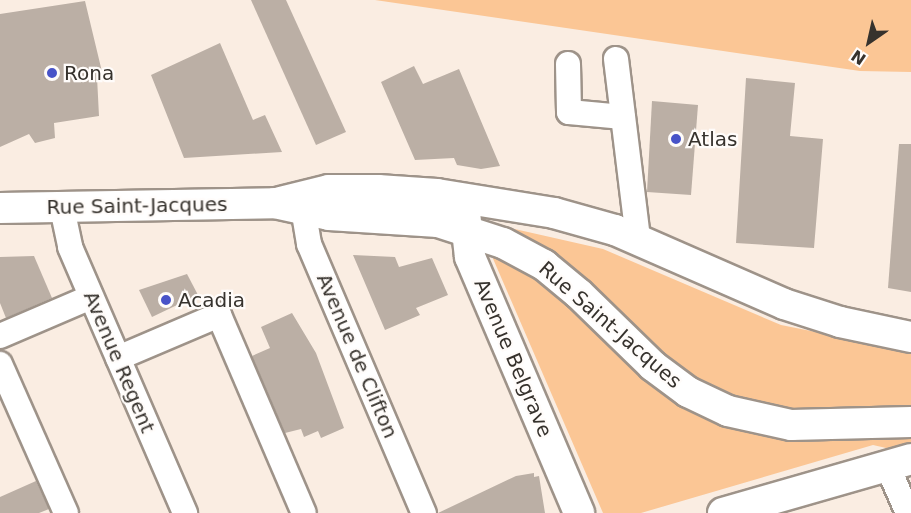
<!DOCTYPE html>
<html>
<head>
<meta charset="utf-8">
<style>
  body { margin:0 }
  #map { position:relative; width:911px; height:513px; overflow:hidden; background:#faede2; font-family:"DejaVu Sans",sans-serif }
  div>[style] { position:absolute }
  .green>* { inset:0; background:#fbc695 }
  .building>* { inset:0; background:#bbafa5 }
  .roads { filter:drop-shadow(2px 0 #9e9389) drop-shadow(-2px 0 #9e9389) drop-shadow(0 2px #9e9389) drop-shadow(0 -2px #9e9389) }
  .minor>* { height:24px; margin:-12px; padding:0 12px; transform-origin:12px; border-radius:12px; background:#fff }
  .major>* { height:30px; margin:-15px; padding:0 15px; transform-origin:15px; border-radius:15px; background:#fff }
  .dots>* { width:16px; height:16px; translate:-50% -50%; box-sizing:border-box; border:3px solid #fffcfa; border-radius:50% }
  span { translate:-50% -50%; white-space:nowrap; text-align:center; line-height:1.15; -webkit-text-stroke:4.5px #fffcfa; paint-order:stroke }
  .poi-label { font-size:20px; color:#36322d }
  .left { translate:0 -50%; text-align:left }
  .street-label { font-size:20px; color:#36322d }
  .north { position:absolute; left:839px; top:12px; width:60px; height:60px; -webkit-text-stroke:4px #fffcfa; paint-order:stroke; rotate:214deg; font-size:16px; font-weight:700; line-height:24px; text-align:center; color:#36322d }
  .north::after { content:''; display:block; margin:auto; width:21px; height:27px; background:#36322d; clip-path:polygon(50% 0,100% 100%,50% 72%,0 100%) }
</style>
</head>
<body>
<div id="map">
  <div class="green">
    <i style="clip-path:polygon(375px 0,911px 0,911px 72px,860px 71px)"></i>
    <i style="clip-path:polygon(506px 227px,603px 249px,781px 325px,911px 351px,911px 407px,849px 414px,776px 412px,705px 388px,505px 231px)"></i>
    <i style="clip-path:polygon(491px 254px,551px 289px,658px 391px,713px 421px,766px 437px,806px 442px,911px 433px,911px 447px,895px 450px,873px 445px,641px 513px,603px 513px)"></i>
  </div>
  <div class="building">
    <i style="clip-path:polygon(251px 0,286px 0,346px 132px,316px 145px)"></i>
    <i style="clip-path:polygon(85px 1px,103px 76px,97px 77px,99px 116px,54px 123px,55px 138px,35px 143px,29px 134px,0 147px,0 14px)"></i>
    <i style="clip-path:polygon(220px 43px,253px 120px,265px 115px,282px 152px,184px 158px,151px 75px)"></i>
    <i style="clip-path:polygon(414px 66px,423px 84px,459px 69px,500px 166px,481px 169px,457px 165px,454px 158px,415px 160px,381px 82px)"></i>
    <i style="clip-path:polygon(746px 78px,795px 83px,790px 136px,823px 139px,814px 248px,736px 243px)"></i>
    <i style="clip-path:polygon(652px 101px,698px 105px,691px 195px,647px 192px)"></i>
    <i style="clip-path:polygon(899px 144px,911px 144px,911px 292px,888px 288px)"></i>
    <i style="clip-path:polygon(353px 255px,395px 257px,399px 267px,432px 258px,448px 295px,416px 308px,420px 315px,385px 330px)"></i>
    <i style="clip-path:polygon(34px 256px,52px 298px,6px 318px,0 303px,0 257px)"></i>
    <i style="clip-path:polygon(187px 274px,198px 295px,152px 317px,139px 290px)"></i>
    <i style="clip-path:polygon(292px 313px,316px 353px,344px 428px,321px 438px,318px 431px,304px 437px,301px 429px,285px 433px,252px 356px,270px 348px,261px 327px)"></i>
    <i style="clip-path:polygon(534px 473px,534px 477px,539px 476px,545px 513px,438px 513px,516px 476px)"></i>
    <i style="clip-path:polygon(36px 481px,49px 509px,39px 513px,0 513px,0 497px)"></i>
  </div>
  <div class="roads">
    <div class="minor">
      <i style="left:616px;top:59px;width:181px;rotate:83deg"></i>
      <i style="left:568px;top:64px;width:48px;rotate:88.8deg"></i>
      <i style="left:569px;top:112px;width:54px;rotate:5.3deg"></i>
      <i style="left:301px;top:196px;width:49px;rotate:80.5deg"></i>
      <i style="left:309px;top:244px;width:293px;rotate:66.9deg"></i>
      <i style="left:62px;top:208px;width:40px;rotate:78deg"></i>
      <i style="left:70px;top:247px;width:290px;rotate:66.6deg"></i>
      <i style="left:0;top:336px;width:99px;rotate:-23.2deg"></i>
      <i style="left:118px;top:358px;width:110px;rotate:-23.1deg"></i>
      <i style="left:219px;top:315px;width:215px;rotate:66.8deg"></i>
      <i style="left:0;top:364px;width:163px;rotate:66.1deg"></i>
      <i style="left:887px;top:465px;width:52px;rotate:66.4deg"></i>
    </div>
    <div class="major">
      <i style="left:280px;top:202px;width:50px;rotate:-13.8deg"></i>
      <i style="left:329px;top:190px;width:49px"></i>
      <i style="left:378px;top:190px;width:59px;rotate:3.9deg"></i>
      <i style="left:437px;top:194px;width:119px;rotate:9.2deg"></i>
      <i style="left:554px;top:213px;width:63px;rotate:15.6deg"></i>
      <i style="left:615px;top:230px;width:184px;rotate:23.6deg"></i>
      <i style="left:784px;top:304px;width:59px;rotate:17.8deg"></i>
      <i style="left:840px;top:322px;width:73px;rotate:11.9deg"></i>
      <i style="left:0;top:208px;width:275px;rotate:-1deg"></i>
      <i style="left:275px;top:203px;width:55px;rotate:12.5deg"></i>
      <i style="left:329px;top:215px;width:109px;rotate:3.7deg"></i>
      <i style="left:438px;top:222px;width:68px;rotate:17.9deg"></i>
      <i style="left:503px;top:243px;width:47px;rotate:28.2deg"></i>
      <i style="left:544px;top:265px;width:45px;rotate:39.6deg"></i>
      <i style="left:579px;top:294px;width:103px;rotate:44.2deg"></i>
      <i style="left:653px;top:366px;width:44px;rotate:36.6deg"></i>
      <i style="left:688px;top:392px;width:44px;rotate:25.4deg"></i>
      <i style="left:728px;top:411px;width:65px;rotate:12.5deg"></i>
      <i style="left:791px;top:425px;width:120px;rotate:-1.4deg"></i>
      <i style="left:465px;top:213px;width:44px;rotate:83.5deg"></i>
      <i style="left:470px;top:257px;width:278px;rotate:66.9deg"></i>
      <i style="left:723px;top:513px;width:196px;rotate:-16deg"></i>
    </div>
  </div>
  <div class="dots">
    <i style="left:52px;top:73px;background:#4853c8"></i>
    <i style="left:676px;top:139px;background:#4853c8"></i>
    <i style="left:166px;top:300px;background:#4853c8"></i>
  </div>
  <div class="poi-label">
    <span class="left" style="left:64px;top:73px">Rona</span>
    <span class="left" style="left:688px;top:139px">Atlas</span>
    <span class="left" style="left:178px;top:300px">Acadia</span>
  </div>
  <div class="street-label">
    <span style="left:137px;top:206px;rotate:-1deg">Rue Saint-Jacques</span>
    <span style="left:610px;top:325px;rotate:41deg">Rue Saint-Jacques</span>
    <span style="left:357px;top:356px;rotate:67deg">Avenue de Clifton</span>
    <span style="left:513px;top:358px;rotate:67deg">Avenue Belgrave</span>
    <span style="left:119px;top:362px;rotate:67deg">Avenue Regent</span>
  </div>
  <div class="north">N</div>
</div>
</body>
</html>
